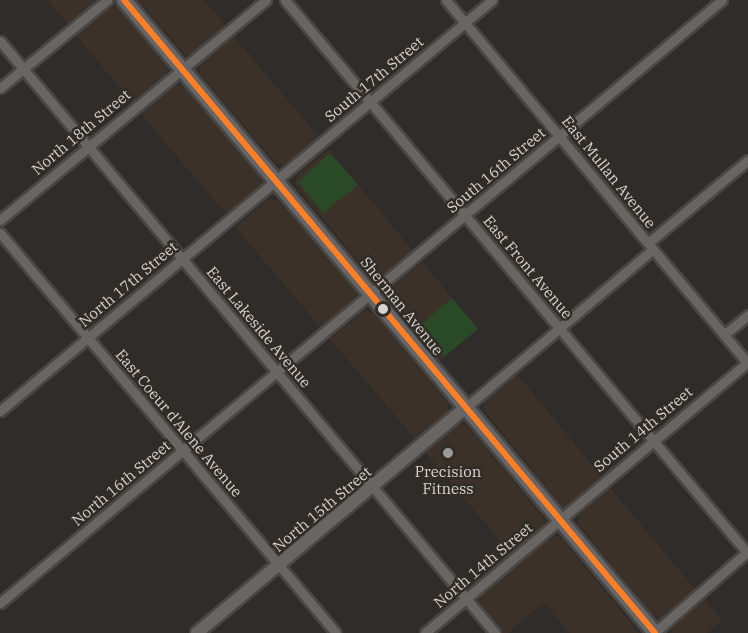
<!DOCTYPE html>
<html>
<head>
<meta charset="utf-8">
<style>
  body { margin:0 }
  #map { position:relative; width:748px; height:633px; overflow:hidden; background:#2f2c2a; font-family:"IBM Plex Serif",serif }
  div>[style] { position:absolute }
  .built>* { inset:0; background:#3b3129 }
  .green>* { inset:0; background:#2a4a27 }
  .roads { filter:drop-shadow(2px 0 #494744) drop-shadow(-2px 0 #494744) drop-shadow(0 2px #494744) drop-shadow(0 -2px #494744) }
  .minor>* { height:9px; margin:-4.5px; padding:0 4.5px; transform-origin:4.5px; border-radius:4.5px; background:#686563 }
  .secondary>* { height:12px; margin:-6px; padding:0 6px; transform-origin:6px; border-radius:6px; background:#686563 }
  .primary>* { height:14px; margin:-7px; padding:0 7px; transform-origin:7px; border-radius:7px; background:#666568 }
  .bus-1>* { height:6px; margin:-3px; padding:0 3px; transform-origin:3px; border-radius:3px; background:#ff7f27 }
  .dots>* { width:16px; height:16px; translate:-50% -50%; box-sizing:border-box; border:3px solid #322c27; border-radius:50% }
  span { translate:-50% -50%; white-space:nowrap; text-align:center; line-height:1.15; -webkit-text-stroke:5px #322c27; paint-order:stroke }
  .street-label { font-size:15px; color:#d7d3d0 }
  .poi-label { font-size:15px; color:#d7d3d0 }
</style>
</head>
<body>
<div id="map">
  <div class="built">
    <i style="clip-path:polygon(48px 0,97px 0,68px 24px)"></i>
    <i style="clip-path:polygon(138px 0,204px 0,226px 26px,192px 53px,185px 55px)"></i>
    <i style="clip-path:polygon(109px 8px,118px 8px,167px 67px,168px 72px,164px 78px,133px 103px,76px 35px)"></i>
    <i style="clip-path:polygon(234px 37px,320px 138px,286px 166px,277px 164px,199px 73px,202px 63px)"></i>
    <i style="clip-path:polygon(175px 85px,185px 87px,261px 178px,261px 189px,228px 216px,141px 114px)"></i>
    <i style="clip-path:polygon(329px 150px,414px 252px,380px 280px,371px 277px,295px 185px,297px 175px)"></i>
    <i style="clip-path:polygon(269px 199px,279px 201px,356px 292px,355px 301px,322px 329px,235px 227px)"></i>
    <i style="clip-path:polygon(422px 262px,478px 329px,440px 360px,388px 297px,389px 289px)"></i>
    <i style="clip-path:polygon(365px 310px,374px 314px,449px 404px,447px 413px,415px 439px,330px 339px)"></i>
    <i style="clip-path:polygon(517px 374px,602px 477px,566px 507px,563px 507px,483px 409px,484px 402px)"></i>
    <i style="clip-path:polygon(462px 424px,468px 426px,545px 520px,542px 527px,511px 554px,425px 452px,456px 425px)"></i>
    <i style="clip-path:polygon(610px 488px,696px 590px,661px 619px,652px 614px,578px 524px,579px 515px)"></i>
    <i style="clip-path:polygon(557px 536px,563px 540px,639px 633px,569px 633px,544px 602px,508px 633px,503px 633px,478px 604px,479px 597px,551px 537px)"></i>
    <i style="clip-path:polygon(705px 600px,722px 620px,707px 633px,671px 633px,673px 627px)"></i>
  </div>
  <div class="green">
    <i style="clip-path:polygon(330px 153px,358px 185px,323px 213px,298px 182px)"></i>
    <i style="clip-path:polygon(452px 298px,478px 329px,444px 357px,419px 326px)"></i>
  </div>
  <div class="roads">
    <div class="minor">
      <i style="left:285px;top:0;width:722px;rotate:50.11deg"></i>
      <i style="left:446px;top:0;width:473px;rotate:50.3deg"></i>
      <i style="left:0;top:41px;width:772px;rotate:50.1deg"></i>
      <i style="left:0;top:88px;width:139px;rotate:-39.4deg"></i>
      <i style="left:0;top:220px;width:345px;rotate:-39.6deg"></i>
      <i style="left:0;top:233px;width:522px;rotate:49.97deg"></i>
      <i style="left:648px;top:243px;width:130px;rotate:-39.7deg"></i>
      <i style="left:724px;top:335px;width:31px;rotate:-40deg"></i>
      <i style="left:465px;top:408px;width:246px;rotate:-40.2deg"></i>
      <i style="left:0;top:411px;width:641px;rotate:-39.87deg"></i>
      <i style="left:0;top:603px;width:941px;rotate:-39.87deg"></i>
      <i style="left:425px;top:633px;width:420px;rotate:-40deg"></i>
      <i style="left:654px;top:633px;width:125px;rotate:-41.1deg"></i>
    </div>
    <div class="secondary">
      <i style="left:197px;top:633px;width:350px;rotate:-40deg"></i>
    </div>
    <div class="primary">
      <i style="left:124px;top:0;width:826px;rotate:50.01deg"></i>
    </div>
  </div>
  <div class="bus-1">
    <i style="left:124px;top:0;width:826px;rotate:50.01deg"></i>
  </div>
  <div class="dots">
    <i style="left:383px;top:309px;background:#d7d3d0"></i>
    <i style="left:448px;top:453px;background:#9c9996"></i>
  </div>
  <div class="street-label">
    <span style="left:374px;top:79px;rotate:-40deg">South 17th Street</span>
    <span style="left:81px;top:132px;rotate:-40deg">North 18th Street</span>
    <span style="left:496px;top:170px;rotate:-40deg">South 16th Street</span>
    <span style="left:609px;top:172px;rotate:51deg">East Mullan Avenue</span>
    <span style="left:528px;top:267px;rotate:50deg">East Front Avenue</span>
    <span style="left:128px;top:284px;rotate:-40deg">North 17th Street</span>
    <span style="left:402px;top:306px;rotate:51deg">Sherman Avenue</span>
    <span style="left:259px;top:327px;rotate:50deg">East Lakeside Avenue</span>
    <span style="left:179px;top:423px;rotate:50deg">East Coeur d'Alene Avenue</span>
    <span style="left:643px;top:429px;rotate:-40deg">South 14th Street</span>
    <span style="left:121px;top:483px;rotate:-40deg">North 16th Street</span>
    <span style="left:322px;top:509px;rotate:-40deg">North 15th Street</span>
    <span style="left:483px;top:565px;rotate:-40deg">North 14th Street</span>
  </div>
  <div class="poi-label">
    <span style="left:448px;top:480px">Precision<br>Fitness</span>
  </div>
</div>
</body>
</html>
